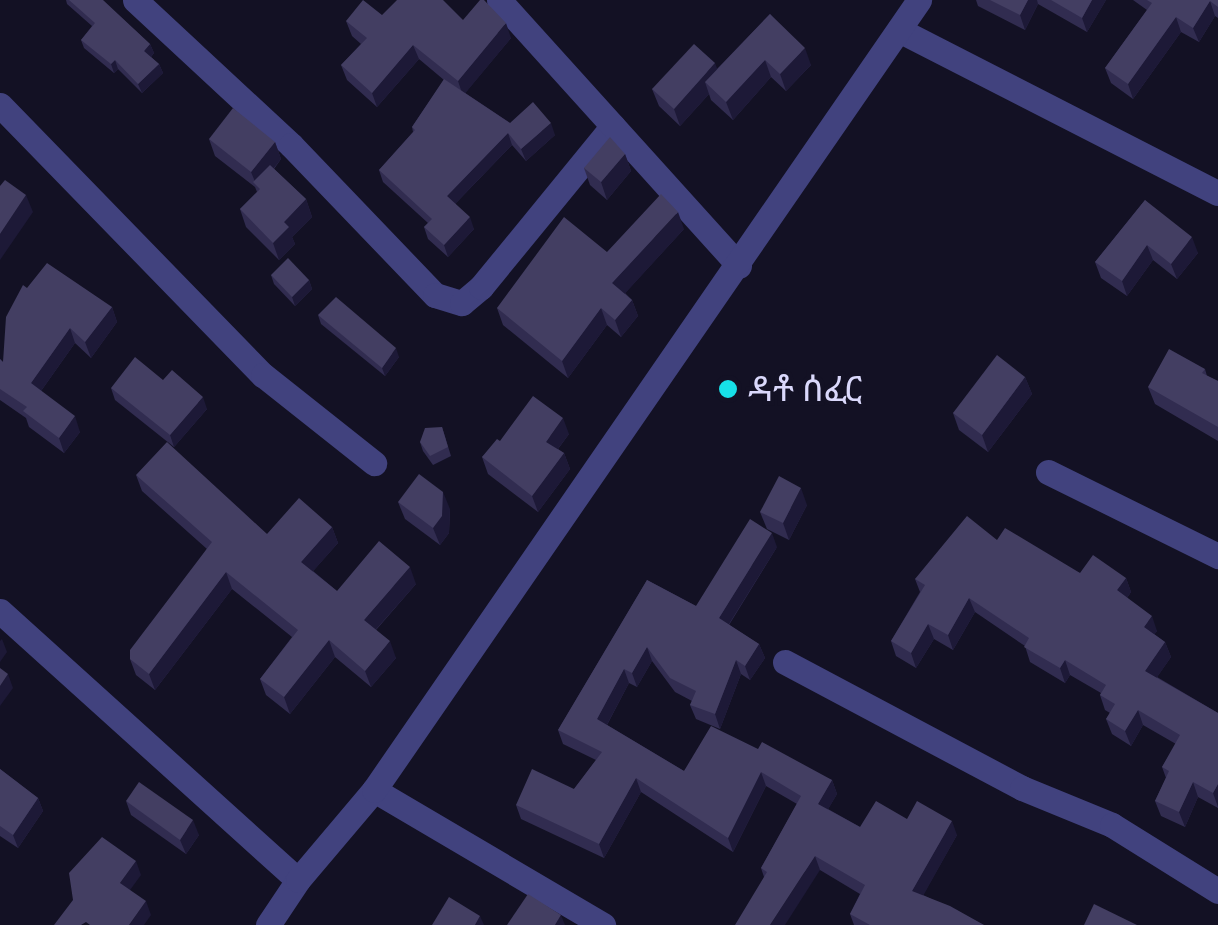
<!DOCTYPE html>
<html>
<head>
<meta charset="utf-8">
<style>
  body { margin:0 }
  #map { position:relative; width:1218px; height:925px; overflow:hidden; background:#131124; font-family:"Archivo Narrow","Noto Sans Ethiopic",sans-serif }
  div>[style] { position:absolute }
  .minor>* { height:25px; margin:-12.5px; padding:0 12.5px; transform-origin:12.5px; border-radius:12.5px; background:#41427e }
  .wall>* { inset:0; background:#312c50 }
  .shaded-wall>* { inset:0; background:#1d1937 }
  .building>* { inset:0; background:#433e62 }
  .dots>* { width:28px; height:28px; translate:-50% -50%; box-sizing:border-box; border:5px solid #131124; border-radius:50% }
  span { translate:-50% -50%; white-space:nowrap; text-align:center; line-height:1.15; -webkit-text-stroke:9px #131124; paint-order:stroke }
  .poi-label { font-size:35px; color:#dad8fb }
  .left { translate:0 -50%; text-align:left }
</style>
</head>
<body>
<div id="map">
  <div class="minor">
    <i style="left:135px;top:0;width:213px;rotate:42.9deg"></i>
    <i style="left:291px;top:145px;width:208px;rotate:46.2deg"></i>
    <i style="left:435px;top:295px;width:28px;rotate:17deg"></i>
    <i style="left:462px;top:303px;width:25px;rotate:-40deg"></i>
    <i style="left:481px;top:287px;width:208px;rotate:-50.7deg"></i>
    <i style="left:499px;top:0;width:358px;rotate:47.9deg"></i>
    <i style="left:899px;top:30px;width:358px;rotate:27.1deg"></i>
    <i style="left:0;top:105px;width:377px;rotate:45.8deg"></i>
    <i style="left:263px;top:375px;width:142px;rotate:38.4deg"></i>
    <i style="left:1048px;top:472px;width:190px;rotate:26.3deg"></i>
    <i style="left:0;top:611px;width:401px;rotate:42.1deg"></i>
    <i style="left:785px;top:662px;width:268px;rotate:28deg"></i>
    <i style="left:1022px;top:788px;width:97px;rotate:22.3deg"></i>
    <i style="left:1112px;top:825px;width:125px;rotate:31.9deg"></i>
    <i style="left:374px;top:790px;width:266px;rotate:30.5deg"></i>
    <i style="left:268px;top:925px;width:54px;rotate:-56.3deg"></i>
    <i style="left:298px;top:880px;width:118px;rotate:-49.8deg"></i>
    <i style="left:374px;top:790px;width:960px;rotate:-55.4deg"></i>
  </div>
  <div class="wall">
    <i style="clip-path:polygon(66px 0,102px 0,150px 44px,154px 53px,151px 57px,159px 64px,163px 73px,142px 93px,118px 69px,114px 73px,84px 48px,81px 40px,92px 26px,67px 4px)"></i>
    <i style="clip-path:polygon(976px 0,1106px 0,1087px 32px,1038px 4px,1025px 30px,978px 6px)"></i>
    <i style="clip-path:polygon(1133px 0,1218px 0,1218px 18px,1215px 16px,1199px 42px,1181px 32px,1133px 99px,1111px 83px,1105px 68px,1147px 10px)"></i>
    <i style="clip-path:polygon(770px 14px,811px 65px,786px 91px,771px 77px,733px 120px,711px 100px,709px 94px,680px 126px,659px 106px,652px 89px,717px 69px)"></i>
    <i style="clip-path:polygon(382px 15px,463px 20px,511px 38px,465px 93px,510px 123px,555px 135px,526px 161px,512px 145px,455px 204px,474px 229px,448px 257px,428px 239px,424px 227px,428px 223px,383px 182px,379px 170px,413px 132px,412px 127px,444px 80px,419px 59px,377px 107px,347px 80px,341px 65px,361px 44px,352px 36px,346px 21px)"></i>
    <i style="clip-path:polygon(209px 139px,275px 142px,281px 159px,274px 169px,306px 199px,312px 217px,292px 237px,295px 244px,279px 260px,246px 227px,240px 209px,257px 192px,255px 187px,215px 156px)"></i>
    <i style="clip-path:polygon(625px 154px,631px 171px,607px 200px,590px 185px,584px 168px)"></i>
    <i style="clip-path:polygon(1145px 200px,1198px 253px,1177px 279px,1153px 260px,1127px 296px,1101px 278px,1095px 262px)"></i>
    <i style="clip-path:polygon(684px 229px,625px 293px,632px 300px,638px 316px,621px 337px,607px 325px,568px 378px,503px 325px,497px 308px,607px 252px)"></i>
    <i style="clip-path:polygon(271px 275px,309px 280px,312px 289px,295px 306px,274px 284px)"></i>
    <i style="clip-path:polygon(27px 288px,112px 307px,117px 322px,91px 358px,75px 343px,41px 391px,80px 432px,64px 453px,29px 427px,26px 418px,0 400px,0 359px,3px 362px)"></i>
    <i style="clip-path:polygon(318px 315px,399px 357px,385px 376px,321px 324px)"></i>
    <i style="clip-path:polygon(1205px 369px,1207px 376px,1218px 381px,1218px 441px,1155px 404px,1148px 387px)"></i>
    <i style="clip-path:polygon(1025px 377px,1032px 394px,988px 452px,959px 430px,953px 413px)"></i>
    <i style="clip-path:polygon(163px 380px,207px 409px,174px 447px,115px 400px,111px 388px)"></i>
    <i style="clip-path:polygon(442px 427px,451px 456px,433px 465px,423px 451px,420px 442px)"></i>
    <i style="clip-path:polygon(569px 434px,558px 449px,564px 453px,570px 469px,538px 512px,488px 474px,482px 457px,500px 441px)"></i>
    <i style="clip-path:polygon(136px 475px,267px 534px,332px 527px,338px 543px,313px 571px,337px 591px,416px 584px,376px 630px,396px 658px,371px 687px,335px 657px,290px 714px,266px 695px,260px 679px,292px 637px,232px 589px,155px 690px,136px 675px,130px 659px,207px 549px,142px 491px)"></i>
    <i style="clip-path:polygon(398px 502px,450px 509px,449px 533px,440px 545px,405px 519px)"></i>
    <i style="clip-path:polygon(807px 505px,789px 540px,767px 529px,760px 512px)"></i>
    <i style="clip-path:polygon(997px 540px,1080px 573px,1126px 578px,1131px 592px,1127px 598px,1157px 631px,1154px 634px,1165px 642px,1171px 657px,1157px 677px,1218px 713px,1218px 808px,1198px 797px,1185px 827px,1161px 816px,1155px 801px,1166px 778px,1162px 767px,1176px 744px,1143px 725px,1131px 746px,1112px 734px,1106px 719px,1110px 713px,1105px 710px,1100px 695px,1101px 693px,1070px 675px,1065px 683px,1030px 662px,1025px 646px,975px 612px,953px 650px,934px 639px,916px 668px,896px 656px,891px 641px,920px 592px,915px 579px)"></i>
    <i style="clip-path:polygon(777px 547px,729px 625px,759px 644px,765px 658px,750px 680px,741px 674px,720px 729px,696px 719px,690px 705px,692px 701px,675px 692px,652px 661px,637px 687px,629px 683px,607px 725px,684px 771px,758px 749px,832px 780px,837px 794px,828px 809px,860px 827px,907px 819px,957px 835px,923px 895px,984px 925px,854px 925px,850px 914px,860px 894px,820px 870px,764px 877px,761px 868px,797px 804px,766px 786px,733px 852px,641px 792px,604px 858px,521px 819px,516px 805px,574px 789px,596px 760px,563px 744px,558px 730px,647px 580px,696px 606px)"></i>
    <i style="clip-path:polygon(0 769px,38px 798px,43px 811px,18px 848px,0 836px)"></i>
    <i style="clip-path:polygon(126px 801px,199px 835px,186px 854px,131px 815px)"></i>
  </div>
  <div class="shaded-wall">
    <i style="clip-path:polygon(1028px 0,1037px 0,1038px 4px,1025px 30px,1020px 15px)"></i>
    <i style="clip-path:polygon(1092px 0,1106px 0,1087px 32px,1082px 18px)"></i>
    <i style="clip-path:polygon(1210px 1px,1215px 16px,1199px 42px,1193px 28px)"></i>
    <i style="clip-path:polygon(1176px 17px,1181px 32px,1133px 99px,1128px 84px)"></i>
    <i style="clip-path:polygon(506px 23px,511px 38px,463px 96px,458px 81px)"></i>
    <i style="clip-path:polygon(150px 44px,154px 53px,148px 60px,144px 51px)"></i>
    <i style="clip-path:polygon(413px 45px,419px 59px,377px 107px,372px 93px)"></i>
    <i style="clip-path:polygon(805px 48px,811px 65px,786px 91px,780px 74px)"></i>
    <i style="clip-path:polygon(115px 60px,118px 69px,114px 73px,111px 64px)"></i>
    <i style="clip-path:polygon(765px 60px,771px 77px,733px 120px,726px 102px)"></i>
    <i style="clip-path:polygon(715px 63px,722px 81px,705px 82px,709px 94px,680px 126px,674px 109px)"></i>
    <i style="clip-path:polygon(159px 64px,163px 73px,142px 93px,138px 84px)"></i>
    <i style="clip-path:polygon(551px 123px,555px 135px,526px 161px,521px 149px)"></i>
    <i style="clip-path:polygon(508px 133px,512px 145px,451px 208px,447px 196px)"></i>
    <i style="clip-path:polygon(275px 142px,281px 159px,259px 187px,256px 184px,251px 172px)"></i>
    <i style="clip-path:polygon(625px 154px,631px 171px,607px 200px,601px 182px)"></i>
    <i style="clip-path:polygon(26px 195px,33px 212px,0 260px,0 234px)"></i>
    <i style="clip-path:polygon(306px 199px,312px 217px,292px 237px,295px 244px,279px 260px,273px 243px,284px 222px)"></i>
    <i style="clip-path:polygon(678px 212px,684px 229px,619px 300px,612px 283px)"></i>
    <i style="clip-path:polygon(470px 217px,474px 229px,448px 257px,444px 245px)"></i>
    <i style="clip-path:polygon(1192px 237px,1198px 253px,1177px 279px,1171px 264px)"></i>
    <i style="clip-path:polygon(1147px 245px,1153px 260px,1127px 296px,1122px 281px)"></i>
    <i style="clip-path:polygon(309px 280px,312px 289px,295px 306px,292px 297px)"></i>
    <i style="clip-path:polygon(632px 300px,638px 316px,621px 337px,615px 320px)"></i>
    <i style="clip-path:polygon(112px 307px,117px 322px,91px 358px,85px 342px)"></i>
    <i style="clip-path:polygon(601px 308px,607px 325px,568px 378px,562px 361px)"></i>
    <i style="clip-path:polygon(70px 328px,75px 343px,36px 398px,31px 383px)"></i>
    <i style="clip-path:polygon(396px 348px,399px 357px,385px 376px,382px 368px)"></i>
    <i style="clip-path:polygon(1025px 377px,1032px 394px,988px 452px,982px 435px)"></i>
    <i style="clip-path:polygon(203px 397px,207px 409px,174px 447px,170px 435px)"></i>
    <i style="clip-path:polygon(75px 416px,80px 432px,64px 453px,59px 438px)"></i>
    <i style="clip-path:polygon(563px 418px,569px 434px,551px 458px,546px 442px)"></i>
    <i style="clip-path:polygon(564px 453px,570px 469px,538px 512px,532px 496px)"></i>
    <i style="clip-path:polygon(801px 488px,807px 505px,789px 540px,783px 523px)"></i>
    <i style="clip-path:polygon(443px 492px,450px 509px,449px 533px,440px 545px,433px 528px)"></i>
    <i style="clip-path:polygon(332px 527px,338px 543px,307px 578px,301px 562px)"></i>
    <i style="clip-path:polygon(772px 533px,777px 547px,724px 632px,719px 618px)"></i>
    <i style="clip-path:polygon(410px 567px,416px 584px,370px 636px,364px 620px)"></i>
    <i style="clip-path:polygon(226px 572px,232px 589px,155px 690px,149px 674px)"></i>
    <i style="clip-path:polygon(1126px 578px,1131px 592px,1122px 605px,1117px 590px)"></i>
    <i style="clip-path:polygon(969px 598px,975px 612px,953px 650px,948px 635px)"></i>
    <i style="clip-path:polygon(1152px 616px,1157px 631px,1149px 642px,1144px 627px)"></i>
    <i style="clip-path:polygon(928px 624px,934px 639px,916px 668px,911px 653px)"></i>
    <i style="clip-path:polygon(2px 639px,7px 652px,0 662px,0 641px)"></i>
    <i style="clip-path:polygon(329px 640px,335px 657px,290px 714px,284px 697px)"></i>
    <i style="clip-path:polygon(390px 641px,396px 658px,371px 687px,365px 671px)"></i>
    <i style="clip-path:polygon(1165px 642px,1171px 657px,1151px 686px,1145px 671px)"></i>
    <i style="clip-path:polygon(759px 644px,765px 658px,750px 680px,745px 666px)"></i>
    <i style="clip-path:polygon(647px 647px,652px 661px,637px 687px,632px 673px)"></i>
    <i style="clip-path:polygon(736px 660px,741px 674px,720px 729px,715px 714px)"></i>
    <i style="clip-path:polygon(1065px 660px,1070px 675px,1065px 683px,1060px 668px)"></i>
    <i style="clip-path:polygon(624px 669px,629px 683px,602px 734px,597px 719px)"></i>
    <i style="clip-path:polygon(8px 674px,13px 688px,0 706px,0 686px)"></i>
    <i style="clip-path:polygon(1138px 710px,1143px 725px,1131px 746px,1125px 731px)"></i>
    <i style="clip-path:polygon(761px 772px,766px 786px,733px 852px,728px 838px)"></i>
    <i style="clip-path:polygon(636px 778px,641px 792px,604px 858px,599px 844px)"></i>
    <i style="clip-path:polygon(832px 780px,837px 794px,823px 818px,818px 804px)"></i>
    <i style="clip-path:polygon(1193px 782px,1198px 797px,1185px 827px,1179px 812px)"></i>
    <i style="clip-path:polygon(1218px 784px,1218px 807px,1213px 793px)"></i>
    <i style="clip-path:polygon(38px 798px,43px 811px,18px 848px,13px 835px)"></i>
    <i style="clip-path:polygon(193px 820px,199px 835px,186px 854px,180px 840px)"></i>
    <i style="clip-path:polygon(952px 821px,957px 835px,918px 905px,912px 891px)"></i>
    <i style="clip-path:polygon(815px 856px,820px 870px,785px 925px,770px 925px)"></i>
    <i style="clip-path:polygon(136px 861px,141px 875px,125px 897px,120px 883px)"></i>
    <i style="clip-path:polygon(146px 901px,151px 915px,144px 925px,129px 925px)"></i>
    <i style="clip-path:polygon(561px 915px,565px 925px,555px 925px)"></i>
    <i style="clip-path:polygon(480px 916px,484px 925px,475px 925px)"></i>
  </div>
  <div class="building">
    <i style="clip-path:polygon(69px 0,103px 0,150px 44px,144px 51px,159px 64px,138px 84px,115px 60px,111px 64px,81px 40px,95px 23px)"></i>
    <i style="clip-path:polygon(363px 0,382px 15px,397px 0,443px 0,463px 20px,480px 0,484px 0,506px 23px,458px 81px,413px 45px,372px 93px,341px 65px,367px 38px,346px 21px)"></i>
    <i style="clip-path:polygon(990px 0,1028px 0,1020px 15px)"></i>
    <i style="clip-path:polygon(1051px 0,1092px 0,1082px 18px)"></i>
    <i style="clip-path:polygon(1147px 0,1218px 0,1218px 7px,1210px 1px,1193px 28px,1176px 17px,1128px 84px,1105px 68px,1152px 3px)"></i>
    <i style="clip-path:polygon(770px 14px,805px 48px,780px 74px,765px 60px,726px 102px,705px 82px)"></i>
    <i style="clip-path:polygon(694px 44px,715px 63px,674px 109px,652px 89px)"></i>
    <i style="clip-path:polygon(444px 79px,510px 123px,533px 102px,551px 123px,521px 149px,508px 133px,447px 196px,470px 217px,444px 245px,424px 227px,432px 219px,379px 170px,415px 130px,412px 127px)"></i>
    <i style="clip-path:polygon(233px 108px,275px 142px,251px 172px,209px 139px)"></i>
    <i style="clip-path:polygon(610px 137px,625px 154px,601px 182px,584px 168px)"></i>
    <i style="clip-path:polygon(270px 165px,306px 199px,284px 222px,289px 227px,273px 243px,240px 209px,260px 189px,253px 182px)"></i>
    <i style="clip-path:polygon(5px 180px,26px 195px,0 234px,0 186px)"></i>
    <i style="clip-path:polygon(661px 194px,678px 212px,612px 283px,632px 300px,615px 320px,601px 308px,562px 361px,497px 308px,564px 217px,607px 252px)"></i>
    <i style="clip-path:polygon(1145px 200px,1192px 237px,1171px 264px,1147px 245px,1122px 281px,1095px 262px)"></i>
    <i style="clip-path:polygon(288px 258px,309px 280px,292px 297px,271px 275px)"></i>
    <i style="clip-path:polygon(47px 263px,112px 307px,85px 342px,70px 328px,31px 383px,75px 416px,59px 438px,23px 411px,27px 407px,0 389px,0 359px,3px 362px,6px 317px,23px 285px,27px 288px)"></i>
    <i style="clip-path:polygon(336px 297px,396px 348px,382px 368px,318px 315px)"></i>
    <i style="clip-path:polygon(1169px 349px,1205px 369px,1202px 373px,1218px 381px,1218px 427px,1148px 387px)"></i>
    <i style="clip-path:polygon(997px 355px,1025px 377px,982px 435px,953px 413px)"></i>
    <i style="clip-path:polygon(135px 357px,163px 380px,172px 370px,203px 397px,170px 435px,111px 388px)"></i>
    <i style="clip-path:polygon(533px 396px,563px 418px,546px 442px,564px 453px,532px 496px,482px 457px,497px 439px,500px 441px)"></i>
    <i style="clip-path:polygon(442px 427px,448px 447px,430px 456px,420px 442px,425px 428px)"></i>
    <i style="clip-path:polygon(167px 442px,267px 534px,299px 498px,332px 527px,301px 562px,337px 591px,379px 541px,410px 567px,364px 620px,390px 641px,365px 671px,329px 640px,284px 697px,260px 679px,298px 630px,226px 572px,149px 674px,130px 659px,130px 650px,212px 542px,136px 475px)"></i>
    <i style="clip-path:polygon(419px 474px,443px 492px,442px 516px,433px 528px,398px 502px)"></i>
    <i style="clip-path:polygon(779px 476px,801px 488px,783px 523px,760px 512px)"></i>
    <i style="clip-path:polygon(967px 516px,997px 540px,1005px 528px,1080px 573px,1093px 555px,1126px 578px,1117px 590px,1152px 616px,1144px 627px,1165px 642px,1145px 671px,1218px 713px,1218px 784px,1213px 793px,1193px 782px,1179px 812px,1155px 801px,1169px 771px,1162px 767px,1180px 735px,1138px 710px,1125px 731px,1106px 719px,1115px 704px,1100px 695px,1106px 685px,1065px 660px,1060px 668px,1024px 647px,1029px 638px,969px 598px,948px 635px,928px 624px,911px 653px,891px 641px,925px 585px,915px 579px)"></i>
    <i style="clip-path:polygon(750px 519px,772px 533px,719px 618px,759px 644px,745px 666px,736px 660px,715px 714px,690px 705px,696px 691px,670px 678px,647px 647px,632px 673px,624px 669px,597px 719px,684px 771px,711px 726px,758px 749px,762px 742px,832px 780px,818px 804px,860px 827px,876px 801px,907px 819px,917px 801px,952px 821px,912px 891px,950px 906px,984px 925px,870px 925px,850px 914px,865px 885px,815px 856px,770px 925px,735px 925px,767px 872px,761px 868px,801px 796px,761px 772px,728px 838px,636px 778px,599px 844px,516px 805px,532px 769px,574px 789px,602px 752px,558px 730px,647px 580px,696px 606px)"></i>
    <i style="clip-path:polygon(0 668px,8px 674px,0 686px)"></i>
    <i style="clip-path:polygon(0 769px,38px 798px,13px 835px,0 826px)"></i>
    <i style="clip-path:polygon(139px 782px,193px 820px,180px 840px,126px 801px)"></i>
    <i style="clip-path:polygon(102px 837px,136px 861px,120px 883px,146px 901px,129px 925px,90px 925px,86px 922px,81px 925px,54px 925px,73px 900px,69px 873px)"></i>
    <i style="clip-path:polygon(528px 894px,561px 915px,555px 925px,507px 925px)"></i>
    <i style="clip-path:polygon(449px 897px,480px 916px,475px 925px,432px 925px)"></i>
    <i style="clip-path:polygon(1094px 904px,1137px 925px,1084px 925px)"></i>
  </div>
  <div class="dots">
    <i style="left:728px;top:389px;background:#17e0e8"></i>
  </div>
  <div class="poi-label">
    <span class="left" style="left:748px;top:389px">ዳቶ ሰፈር</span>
  </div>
</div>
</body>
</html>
